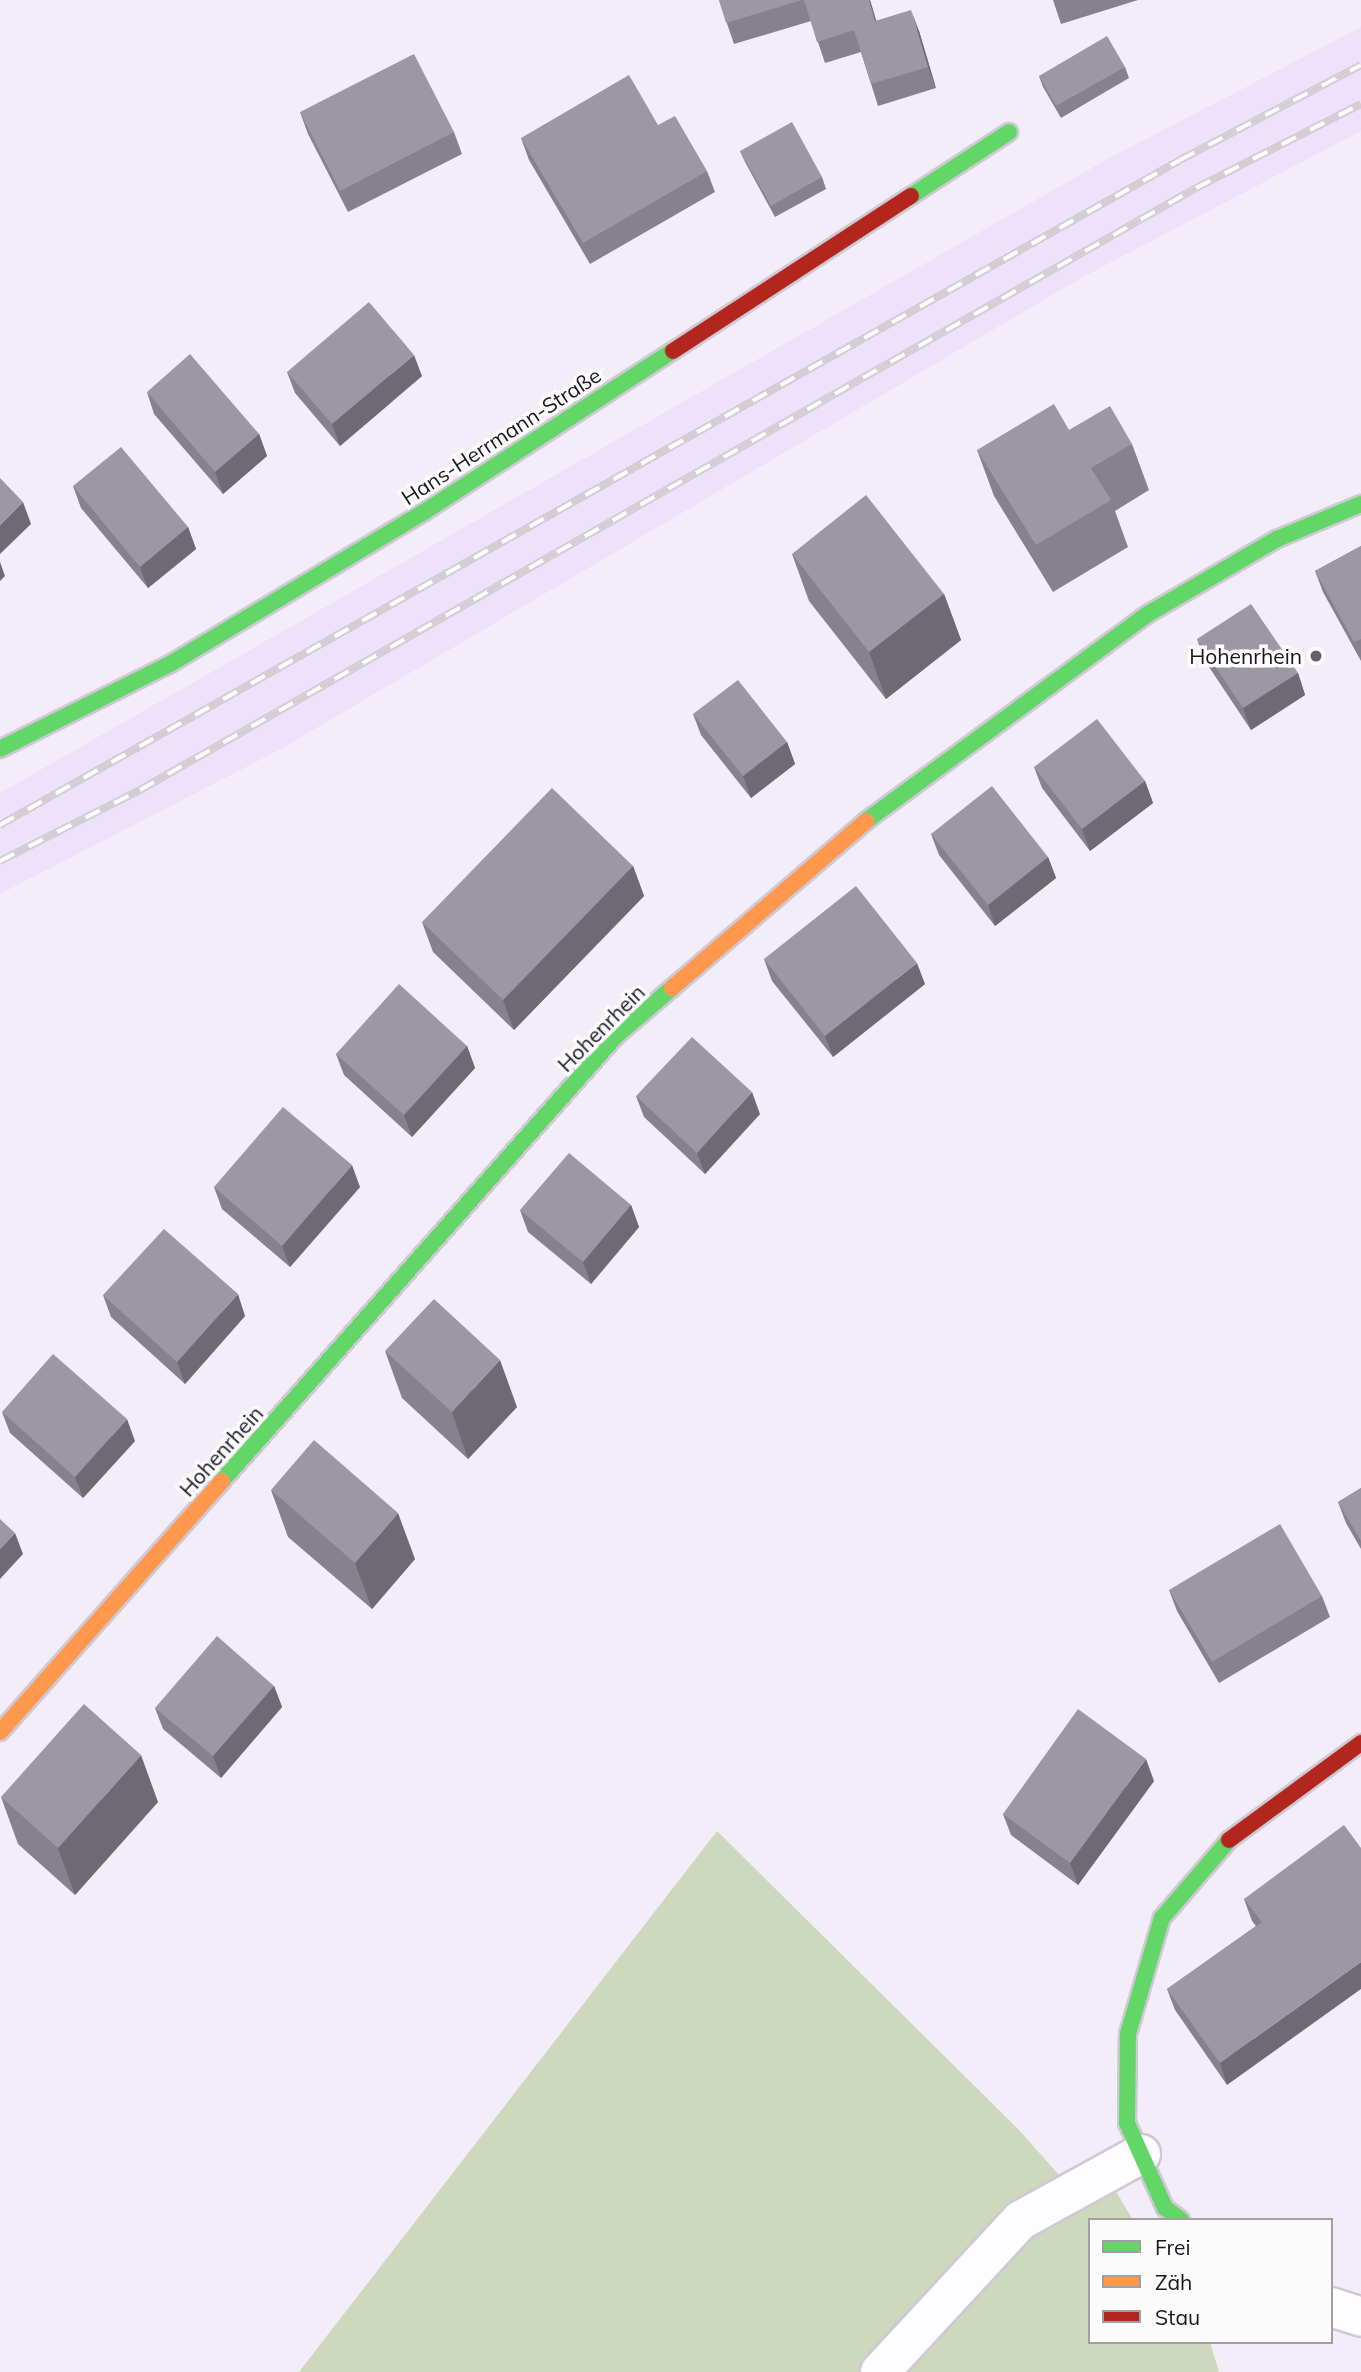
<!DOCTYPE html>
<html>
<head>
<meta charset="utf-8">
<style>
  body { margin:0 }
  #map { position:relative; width:1361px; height:2372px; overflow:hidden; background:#f2edf8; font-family:Mulish,sans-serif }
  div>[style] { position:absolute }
  .built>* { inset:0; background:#eee1fb }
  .green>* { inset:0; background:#ced8bd }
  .roads { filter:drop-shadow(2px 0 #cec9d4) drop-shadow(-2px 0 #cec9d4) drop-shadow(0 2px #cec9d4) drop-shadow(0 -2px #cec9d4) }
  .street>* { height:38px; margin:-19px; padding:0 19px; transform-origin:19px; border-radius:19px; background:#fdfcfe }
  .fast>* { height:16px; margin:-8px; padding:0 8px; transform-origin:8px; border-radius:8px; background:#63d668 }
  .slow>* { height:16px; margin:-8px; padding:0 8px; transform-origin:8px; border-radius:8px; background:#ff974d }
  .jam>* { height:16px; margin:-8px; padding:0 8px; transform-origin:8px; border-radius:8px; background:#b3261e }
  .rail>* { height:8px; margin-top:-4px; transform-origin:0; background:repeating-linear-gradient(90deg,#fbfbfb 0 16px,#d1cfd3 0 32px); box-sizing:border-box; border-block:2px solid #d1cfd3 }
  .wall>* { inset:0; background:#87818d }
  .shaded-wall>* { inset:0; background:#6e6973 }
  .building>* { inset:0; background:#9d96a4 }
  .dots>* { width:19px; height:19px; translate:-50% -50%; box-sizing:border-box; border:4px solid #fbfbfb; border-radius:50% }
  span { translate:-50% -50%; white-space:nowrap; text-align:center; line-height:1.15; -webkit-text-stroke:7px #fbfbfb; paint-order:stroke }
  .street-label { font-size:21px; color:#19141f }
  .poi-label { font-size:21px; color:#19141f }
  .right { translate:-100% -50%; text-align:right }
  .legend { position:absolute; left:1088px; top:2218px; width:245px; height:126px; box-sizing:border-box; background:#fbfbfb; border:2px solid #a19fa3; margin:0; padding:9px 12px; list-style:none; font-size:21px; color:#19141f }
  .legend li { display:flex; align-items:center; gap:14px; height:35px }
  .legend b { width:35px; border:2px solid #a19fa3 }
</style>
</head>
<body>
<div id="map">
  <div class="built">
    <i style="clip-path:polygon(1361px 27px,1361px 131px,1081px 278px,279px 750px,0 894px,0 793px,1106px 160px)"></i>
  </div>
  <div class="green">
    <i style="clip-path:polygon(717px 1831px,1018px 2129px,1077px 2195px,1108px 2178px,1133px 2220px,1090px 2220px,1090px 2342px,1210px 2342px,1219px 2372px,299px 2372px)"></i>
  </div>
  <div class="roads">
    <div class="street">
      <i style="left:1331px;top:2307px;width:32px;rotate:18deg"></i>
      <i style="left:880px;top:2372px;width:207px;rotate:-47.2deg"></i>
      <i style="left:1021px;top:2220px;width:137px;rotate:-28.8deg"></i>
    </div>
    <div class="fast">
      <i style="left:911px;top:196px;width:117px;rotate:-33.1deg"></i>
      <i style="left:0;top:749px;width:190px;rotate:-26.6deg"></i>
      <i style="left:170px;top:664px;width:296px;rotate:-30.9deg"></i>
      <i style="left:424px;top:512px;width:297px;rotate:-32.9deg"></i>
      <i style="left:866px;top:821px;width:350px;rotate:-36.3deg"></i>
      <i style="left:1148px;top:614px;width:149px;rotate:-30.2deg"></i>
      <i style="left:1277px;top:539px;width:91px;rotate:-22.6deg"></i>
      <i style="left:222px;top:1481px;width:594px;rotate:-48.48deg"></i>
      <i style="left:616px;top:1036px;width:74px;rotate:-40.6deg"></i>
      <i style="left:1181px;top:2220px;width:20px;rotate:-143deg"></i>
      <i style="left:1165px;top:2208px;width:93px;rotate:-114.1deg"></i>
      <i style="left:1127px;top:2123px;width:89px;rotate:-89.4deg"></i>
      <i style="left:1128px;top:2034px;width:121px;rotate:-73.7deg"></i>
      <i style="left:1162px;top:1918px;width:103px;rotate:-49.3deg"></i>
    </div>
    <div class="slow">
      <i style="left:672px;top:988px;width:256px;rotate:-40.7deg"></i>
      <i style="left:0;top:1732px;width:335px;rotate:-48.5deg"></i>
    </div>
    <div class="jam">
      <i style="left:673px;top:351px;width:284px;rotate:-33.1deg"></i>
      <i style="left:1229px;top:1840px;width:164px;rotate:-36.3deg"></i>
    </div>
  </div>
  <div class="rail">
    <i style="left:0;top:825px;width:1354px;rotate:-29.4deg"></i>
    <i style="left:1180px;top:160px;width:204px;rotate:-27.7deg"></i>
    <i style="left:0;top:861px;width:157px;rotate:-26.9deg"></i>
    <i style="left:140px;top:790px;width:1216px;rotate:-29.69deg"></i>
    <i style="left:1196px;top:188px;width:185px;rotate:-27deg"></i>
  </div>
  <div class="wall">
    <i style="clip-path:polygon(719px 0,870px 0,876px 21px,919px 31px,936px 88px,878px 106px,861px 52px,825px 63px,811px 21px,734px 44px)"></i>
    <i style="clip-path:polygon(1053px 0,1138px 0,1061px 24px)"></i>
    <i style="clip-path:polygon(1125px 67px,1129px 78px,1061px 118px,1043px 87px,1039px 76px)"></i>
    <i style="clip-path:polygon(300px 112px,454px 132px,462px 154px,348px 212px,308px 134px)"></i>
    <i style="clip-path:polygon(521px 138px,707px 171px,715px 192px,590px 264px,529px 160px)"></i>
    <i style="clip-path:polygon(740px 151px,822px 177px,826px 189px,775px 217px,745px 162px)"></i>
    <i style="clip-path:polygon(287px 372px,422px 376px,340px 446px,295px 393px)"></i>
    <i style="clip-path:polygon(147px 392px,259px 434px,267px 456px,223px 494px,154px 414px)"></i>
    <i style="clip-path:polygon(1132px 444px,1149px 490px,1115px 511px,1128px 547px,1053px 592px,994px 496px,977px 450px)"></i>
    <i style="clip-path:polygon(73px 486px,188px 527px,196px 549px,148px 588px,81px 508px)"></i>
    <i style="clip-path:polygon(1361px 546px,1361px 661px,1323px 592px,1315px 571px)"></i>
    <i style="clip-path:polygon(792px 554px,944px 594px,961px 640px,886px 699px,809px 601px)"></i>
    <i style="clip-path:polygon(1197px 639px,1298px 673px,1305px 695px,1251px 730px,1205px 661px)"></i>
    <i style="clip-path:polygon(693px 714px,787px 742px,795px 764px,751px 798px,701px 735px)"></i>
    <i style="clip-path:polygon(1034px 767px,1145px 781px,1153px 803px,1090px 851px,1042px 788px)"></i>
    <i style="clip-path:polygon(931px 834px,1048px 857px,1056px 878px,995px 926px,939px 855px)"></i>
    <i style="clip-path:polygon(633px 866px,644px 896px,514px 1030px,433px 952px,422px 922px)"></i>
    <i style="clip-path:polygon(764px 959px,925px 984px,833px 1057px,772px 981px)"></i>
    <i style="clip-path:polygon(467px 1046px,475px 1068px,412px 1137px,344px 1075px,336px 1054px)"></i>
    <i style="clip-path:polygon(636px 1096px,760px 1114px,705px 1174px,644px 1117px)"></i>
    <i style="clip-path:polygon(214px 1187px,360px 1187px,290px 1267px,222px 1209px)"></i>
    <i style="clip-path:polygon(631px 1205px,639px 1227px,591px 1284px,528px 1232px,520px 1210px)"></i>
    <i style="clip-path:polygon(103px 1295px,245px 1316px,185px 1384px,111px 1317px)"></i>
    <i style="clip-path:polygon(385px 1351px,517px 1407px,468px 1459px,402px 1398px)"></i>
    <i style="clip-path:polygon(2px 1412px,135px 1441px,83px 1498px,10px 1433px)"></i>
    <i style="clip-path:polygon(1361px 1488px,1361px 1549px,1346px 1523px,1338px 1502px)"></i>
    <i style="clip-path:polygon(271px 1490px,415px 1559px,372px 1609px,288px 1537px)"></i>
    <i style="clip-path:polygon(1169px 1590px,1322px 1596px,1330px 1617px,1219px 1683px,1177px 1611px)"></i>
    <i style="clip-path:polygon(274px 1686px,282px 1707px,221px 1778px,163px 1729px,155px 1708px)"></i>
    <i style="clip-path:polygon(1154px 1781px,1078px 1885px,1011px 1835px,1003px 1814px)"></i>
    <i style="clip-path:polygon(1px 1797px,158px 1802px,75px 1895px,18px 1844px)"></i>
    <i style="clip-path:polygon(1361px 1848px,1227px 2085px,1175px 2010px,1167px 1989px,1256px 1926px,1252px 1921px,1244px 1899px)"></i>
  </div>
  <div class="shaded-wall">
    <i style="clip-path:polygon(869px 0,870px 0,883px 43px,875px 21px)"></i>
    <i style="clip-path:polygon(911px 10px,919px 31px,936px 88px,928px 67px)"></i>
    <i style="clip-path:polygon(414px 355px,422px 376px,340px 446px,332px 424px)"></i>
    <i style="clip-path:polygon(259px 434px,267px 456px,223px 494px,215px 472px)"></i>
    <i style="clip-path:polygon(23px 502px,31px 524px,0 554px,0 525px)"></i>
    <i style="clip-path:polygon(188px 527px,196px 549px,148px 588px,140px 567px)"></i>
    <i style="clip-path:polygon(0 562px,5px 576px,0 581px)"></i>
    <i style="clip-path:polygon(944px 594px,961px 640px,886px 699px,869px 652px)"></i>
    <i style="clip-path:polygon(1298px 673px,1305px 695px,1251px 730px,1243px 708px)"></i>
    <i style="clip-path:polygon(787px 742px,795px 764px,751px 798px,743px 776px)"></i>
    <i style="clip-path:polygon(1145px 781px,1153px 803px,1090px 851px,1082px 829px)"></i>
    <i style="clip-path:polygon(1048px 857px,1056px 878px,995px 926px,988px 905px)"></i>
    <i style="clip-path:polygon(633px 866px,644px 896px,514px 1030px,503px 1000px)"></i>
    <i style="clip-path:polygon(917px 963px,925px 984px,833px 1057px,825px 1036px)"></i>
    <i style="clip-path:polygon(467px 1046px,475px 1068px,412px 1137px,404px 1115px)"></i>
    <i style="clip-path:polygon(752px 1092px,760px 1114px,705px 1174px,697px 1153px)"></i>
    <i style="clip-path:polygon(352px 1165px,360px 1187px,290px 1267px,282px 1246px)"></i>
    <i style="clip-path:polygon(631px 1205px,639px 1227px,591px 1284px,583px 1262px)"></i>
    <i style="clip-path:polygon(238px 1294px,245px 1316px,185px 1384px,177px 1362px)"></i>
    <i style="clip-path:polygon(500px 1360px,517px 1407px,468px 1459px,452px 1412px)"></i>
    <i style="clip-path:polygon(127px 1419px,135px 1441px,83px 1498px,75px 1477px)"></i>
    <i style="clip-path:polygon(398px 1513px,415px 1559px,372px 1609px,355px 1563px)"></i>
    <i style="clip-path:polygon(15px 1533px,23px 1554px,0 1579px,0 1549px)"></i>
    <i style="clip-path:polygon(274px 1686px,282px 1707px,221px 1778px,213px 1756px)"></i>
    <i style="clip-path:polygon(141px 1755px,158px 1802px,75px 1895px,58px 1848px)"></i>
    <i style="clip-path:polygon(1146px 1759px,1154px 1781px,1078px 1885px,1070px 1863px)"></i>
    <i style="clip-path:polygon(1361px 1962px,1361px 1989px,1227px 2085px,1220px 2063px)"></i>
  </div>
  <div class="building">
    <i style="clip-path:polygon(719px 0,802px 0,726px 23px)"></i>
    <i style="clip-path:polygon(804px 0,869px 0,875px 21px,911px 10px,928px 67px,871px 84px,854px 30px,817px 42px)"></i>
    <i style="clip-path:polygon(1107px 36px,1125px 67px,1056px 106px,1039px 76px)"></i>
    <i style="clip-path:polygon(414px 54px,454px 132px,340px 191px,300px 112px)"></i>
    <i style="clip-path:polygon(629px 75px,658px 125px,675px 116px,707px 171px,583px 243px,521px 138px)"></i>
    <i style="clip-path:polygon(792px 122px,822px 177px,771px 206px,740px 151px)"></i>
    <i style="clip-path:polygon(369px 302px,414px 355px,332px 424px,287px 372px)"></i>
    <i style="clip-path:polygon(190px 354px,259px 434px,215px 472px,147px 392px)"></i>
    <i style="clip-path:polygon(1054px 404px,1069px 430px,1110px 406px,1132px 444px,1091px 468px,1111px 500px,1036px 545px,977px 450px)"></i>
    <i style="clip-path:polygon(121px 447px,188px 527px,140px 567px,73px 486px)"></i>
    <i style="clip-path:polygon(0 478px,23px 502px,0 525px)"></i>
    <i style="clip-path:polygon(866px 495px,944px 594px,869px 652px,792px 554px)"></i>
    <i style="clip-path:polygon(1361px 546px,1361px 639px,1354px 642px,1315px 571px)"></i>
    <i style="clip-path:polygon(1251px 604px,1298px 673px,1243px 708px,1197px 639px)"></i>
    <i style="clip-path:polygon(738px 680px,787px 742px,743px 776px,693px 714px)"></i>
    <i style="clip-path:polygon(1097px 719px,1145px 781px,1082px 829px,1034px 767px)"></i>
    <i style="clip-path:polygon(992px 786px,1048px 857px,988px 905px,931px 834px)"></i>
    <i style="clip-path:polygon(552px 788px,633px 866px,503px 1000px,422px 922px)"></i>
    <i style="clip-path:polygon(856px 886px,917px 963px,825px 1036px,764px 959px)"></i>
    <i style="clip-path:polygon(399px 984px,467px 1046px,404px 1115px,336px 1054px)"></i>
    <i style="clip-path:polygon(692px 1037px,752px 1092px,697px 1153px,636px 1096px)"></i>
    <i style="clip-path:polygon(283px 1107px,352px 1165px,282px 1246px,214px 1187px)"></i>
    <i style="clip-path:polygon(569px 1153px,631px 1205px,583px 1262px,520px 1210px)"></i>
    <i style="clip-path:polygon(164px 1229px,238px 1294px,177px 1362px,103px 1295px)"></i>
    <i style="clip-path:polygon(434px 1299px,500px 1360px,452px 1412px,385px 1351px)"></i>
    <i style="clip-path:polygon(53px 1354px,127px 1419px,75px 1477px,2px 1412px)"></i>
    <i style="clip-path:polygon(314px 1440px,398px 1513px,355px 1563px,271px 1490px)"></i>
    <i style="clip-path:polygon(1361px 1488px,1361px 1541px,1338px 1502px)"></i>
    <i style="clip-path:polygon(0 1519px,15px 1533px,0 1549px)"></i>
    <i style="clip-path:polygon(1280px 1524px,1322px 1596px,1212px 1662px,1169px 1590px)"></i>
    <i style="clip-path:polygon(217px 1636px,274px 1686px,213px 1756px,155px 1708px)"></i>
    <i style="clip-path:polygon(84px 1704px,141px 1755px,58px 1848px,1px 1797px)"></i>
    <i style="clip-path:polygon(1078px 1709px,1146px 1759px,1070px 1863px,1003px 1814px)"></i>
    <i style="clip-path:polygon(1344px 1825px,1361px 1848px,1361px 1962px,1220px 2063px,1167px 1989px,1262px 1922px,1244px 1899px)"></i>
  </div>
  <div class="dots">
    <i style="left:1316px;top:656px;background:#65606b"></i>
  </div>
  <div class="street-label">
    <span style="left:501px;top:436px;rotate:-33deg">Hans-Herrmann-Straße</span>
    <span style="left:601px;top:1028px;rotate:-45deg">Hohenrhein</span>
    <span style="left:221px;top:1451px;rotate:-48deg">Hohenrhein</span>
  </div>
  <div class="poi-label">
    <span class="right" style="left:1302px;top:656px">Hohenrhein</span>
  </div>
  <ul class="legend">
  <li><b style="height:9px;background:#63d668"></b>Frei</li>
  <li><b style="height:9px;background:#ff974d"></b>Zäh</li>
  <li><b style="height:9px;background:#b3261e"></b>Stau</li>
  </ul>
</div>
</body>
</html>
